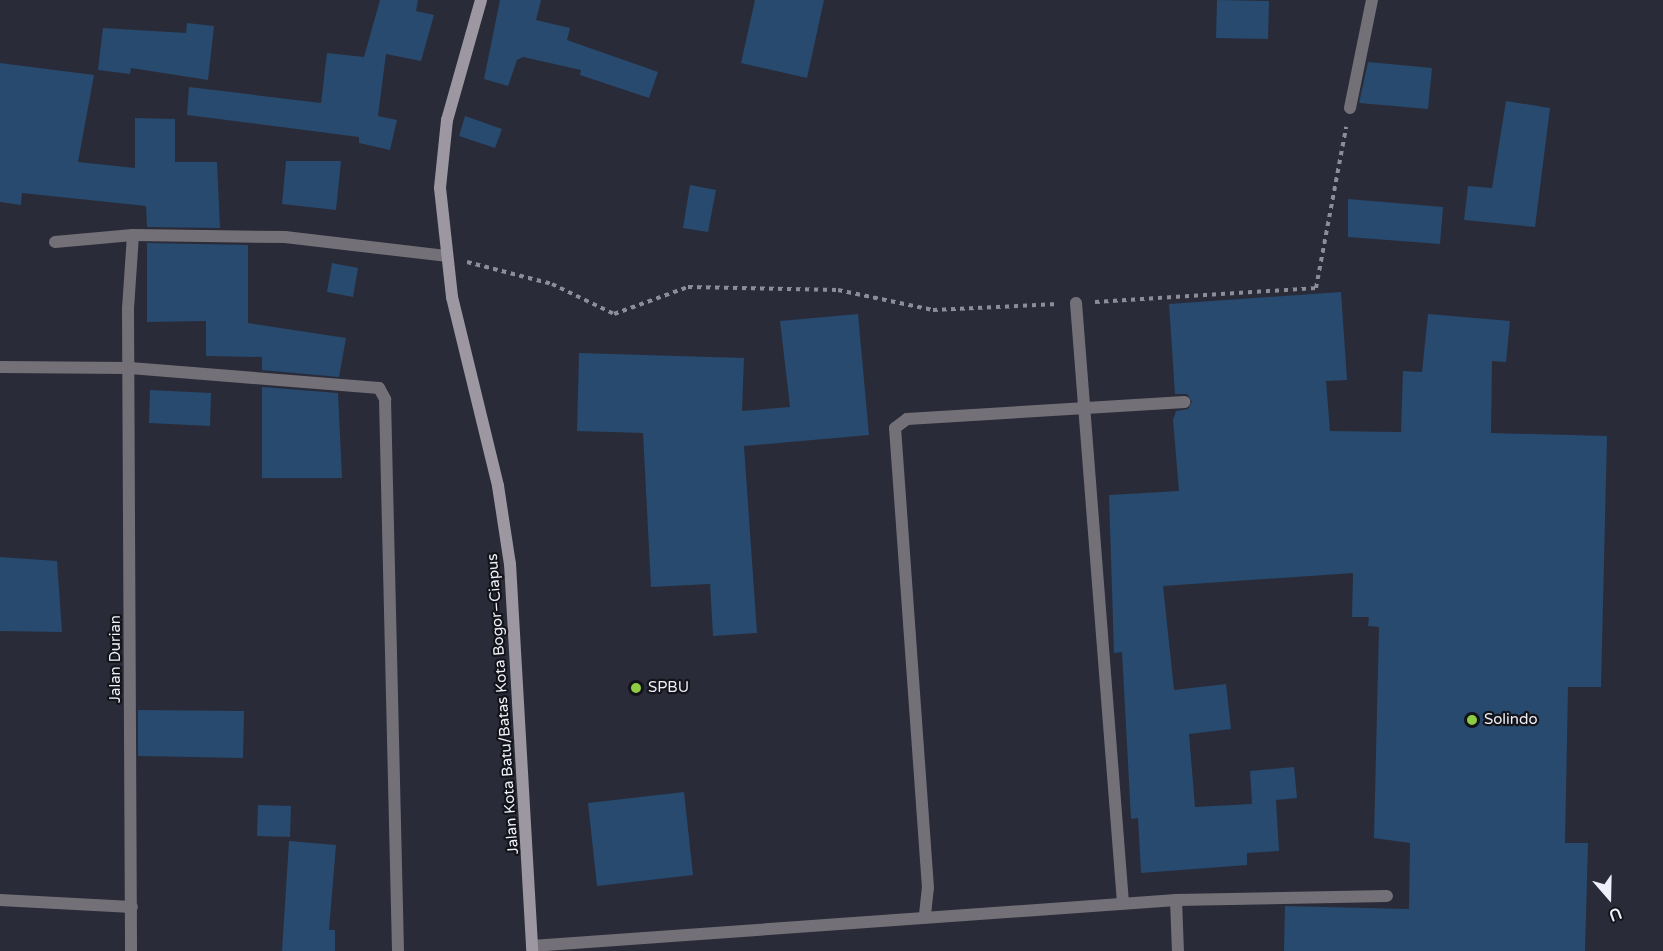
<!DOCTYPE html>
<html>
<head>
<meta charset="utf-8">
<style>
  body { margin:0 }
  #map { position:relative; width:1663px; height:951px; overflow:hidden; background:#2a2b38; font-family:"Varela Round",sans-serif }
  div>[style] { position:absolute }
  .building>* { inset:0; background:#274a6e }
  .path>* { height:4px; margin-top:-2px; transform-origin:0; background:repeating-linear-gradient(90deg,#8c8d98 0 4.5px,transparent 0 9px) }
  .service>* { height:12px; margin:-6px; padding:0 6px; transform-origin:6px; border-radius:6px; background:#747077 }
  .minor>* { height:12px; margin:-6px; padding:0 6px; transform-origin:6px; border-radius:6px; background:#747077 }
  .secondary>* { height:12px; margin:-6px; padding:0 6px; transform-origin:6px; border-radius:6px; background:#9d97a1 }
  .dots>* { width:16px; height:16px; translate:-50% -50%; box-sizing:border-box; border:3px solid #13141a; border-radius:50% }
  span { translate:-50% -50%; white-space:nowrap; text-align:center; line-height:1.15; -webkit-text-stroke:4.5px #13141a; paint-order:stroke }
  .street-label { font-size:15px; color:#eeeff8 }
  .poi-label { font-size:15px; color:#eeeff8 }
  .left { translate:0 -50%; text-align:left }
  .north { position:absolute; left:1579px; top:867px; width:60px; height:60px; -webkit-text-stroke:4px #13141a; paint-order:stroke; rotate:160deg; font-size:16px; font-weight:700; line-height:24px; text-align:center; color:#eeeff8 }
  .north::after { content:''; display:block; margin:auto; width:21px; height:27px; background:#eeeff8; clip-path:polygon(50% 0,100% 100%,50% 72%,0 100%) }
</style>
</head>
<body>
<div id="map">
  <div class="building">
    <i style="clip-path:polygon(380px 0,418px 0,416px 11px,434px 15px,421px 61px,386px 54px,378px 116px,397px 120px,390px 150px,359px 143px,359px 137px,187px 115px,189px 87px,321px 103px,327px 53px,364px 57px)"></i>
    <i style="clip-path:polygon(500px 0,541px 0,536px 20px,570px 28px,567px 40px,658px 72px,649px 98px,580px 75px,581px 70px,523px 57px,517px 60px,508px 86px,484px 79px)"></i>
    <i style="clip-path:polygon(755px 0,824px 0,807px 78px,741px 63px)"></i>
    <i style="clip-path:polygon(1217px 0,1269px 1px,1268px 39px,1216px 38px)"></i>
    <i style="clip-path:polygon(187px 23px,214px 26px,208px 80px,131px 68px,130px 74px,98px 70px,103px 28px,186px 33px)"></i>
    <i style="clip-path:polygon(1368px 62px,1432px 68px,1428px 109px,1359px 103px)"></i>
    <i style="clip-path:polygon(0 63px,94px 75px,78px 162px,135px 168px,135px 118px,175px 119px,175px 162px,217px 162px,220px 228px,147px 227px,146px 206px,22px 193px,21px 205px,0 202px)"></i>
    <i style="clip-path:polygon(1506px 101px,1550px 108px,1535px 227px,1464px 220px,1468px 186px,1492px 188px)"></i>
    <i style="clip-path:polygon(465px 116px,502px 129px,495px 148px,459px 136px)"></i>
    <i style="clip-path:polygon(286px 161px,341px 161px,336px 210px,282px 204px)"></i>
    <i style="clip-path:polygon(690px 185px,716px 190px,708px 232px,683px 228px)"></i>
    <i style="clip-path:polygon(1348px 199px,1443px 207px,1440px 244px,1348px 237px)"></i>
    <i style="clip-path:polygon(147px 243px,248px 245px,248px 323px,346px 338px,339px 377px,262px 370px,262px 357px,206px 356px,206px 321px,147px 322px)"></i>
    <i style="clip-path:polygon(332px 263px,358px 268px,353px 297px,327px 292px)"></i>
    <i style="clip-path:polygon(1341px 292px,1347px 380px,1326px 381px,1330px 431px,1401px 432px,1403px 371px,1422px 372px,1428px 314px,1510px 321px,1506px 362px,1492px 361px,1491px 433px,1607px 436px,1601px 687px,1568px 687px,1565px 843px,1588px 843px,1585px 951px,1284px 951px,1285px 906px,1409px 909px,1410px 843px,1374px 838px,1379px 627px,1368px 626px,1369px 617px,1352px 617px,1353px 573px,1163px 586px,1174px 690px,1226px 684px,1231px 729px,1189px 734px,1195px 807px,1252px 804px,1250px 771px,1294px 767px,1297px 798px,1276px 800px,1279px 851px,1247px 853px,1247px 865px,1141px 873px,1138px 818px,1131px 819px,1122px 652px,1114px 653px,1109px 495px,1179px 491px,1173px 420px,1176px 411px,1188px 409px,1192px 402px,1187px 394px,1175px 394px,1169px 304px)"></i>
    <i style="clip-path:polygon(858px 314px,869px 435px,744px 446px,757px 633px,713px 636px,710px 584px,651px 587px,643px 433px,577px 431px,579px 353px,744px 358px,742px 411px,790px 407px,780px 321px)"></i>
    <i style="clip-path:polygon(262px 387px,338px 393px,342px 478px,262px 478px)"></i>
    <i style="clip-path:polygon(150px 390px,211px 393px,210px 426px,149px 423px)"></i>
    <i style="clip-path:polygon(0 557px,57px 561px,62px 632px,0 631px)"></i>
    <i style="clip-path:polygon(138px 710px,244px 711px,243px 758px,138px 756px)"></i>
    <i style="clip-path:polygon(684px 792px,693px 875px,597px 886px,588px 803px)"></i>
    <i style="clip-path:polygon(258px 805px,291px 806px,290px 837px,257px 836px)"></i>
    <i style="clip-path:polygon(289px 841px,336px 845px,329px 930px,335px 930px,335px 951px,282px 951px)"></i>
  </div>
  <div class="path">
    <i style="left:467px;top:262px;width:88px;rotate:14.5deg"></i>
    <i style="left:552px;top:284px;width:69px;rotate:25.8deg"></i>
    <i style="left:614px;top:314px;width:79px;rotate:-20deg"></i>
    <i style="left:688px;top:287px;width:150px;rotate:1.1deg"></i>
    <i style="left:838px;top:290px;width:97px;rotate:11.9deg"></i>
    <i style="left:933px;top:310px;width:125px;rotate:-2.7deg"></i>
    <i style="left:1095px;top:302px;width:221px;rotate:-3.6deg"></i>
    <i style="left:1316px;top:288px;width:164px;rotate:-79.4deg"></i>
  </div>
  <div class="service">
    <i style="left:1076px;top:303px;width:602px;rotate:85.52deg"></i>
    <i style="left:1176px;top:900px;width:51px;rotate:87.8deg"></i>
    <i style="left:925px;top:915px;width:27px;rotate:-84deg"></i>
    <i style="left:928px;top:888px;width:461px;rotate:-94.1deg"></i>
    <i style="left:895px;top:428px;width:15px;rotate:-37deg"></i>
    <i style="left:907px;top:419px;width:278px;rotate:-3.5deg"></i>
    <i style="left:532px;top:946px;width:646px;rotate:-4.09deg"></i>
    <i style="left:1176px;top:900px;width:211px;rotate:-1.1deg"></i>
  </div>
  <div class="minor">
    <i style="left:1350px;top:108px;width:110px;rotate:-78.5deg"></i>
    <i style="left:133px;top:235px;width:152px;rotate:0.8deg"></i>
    <i style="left:285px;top:237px;width:162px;rotate:6.7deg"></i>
    <i style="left:55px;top:242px;width:78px;rotate:-5.1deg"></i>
    <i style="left:133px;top:235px;width:73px;rotate:93.9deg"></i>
    <i style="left:128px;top:308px;width:643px;rotate:89.73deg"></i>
    <i style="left:0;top:367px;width:130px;rotate:0.4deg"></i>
    <i style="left:130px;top:368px;width:250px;rotate:4.6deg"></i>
    <i style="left:379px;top:388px;width:13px;rotate:61deg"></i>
    <i style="left:385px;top:399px;width:552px;rotate:88.65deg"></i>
    <i style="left:0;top:900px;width:132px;rotate:3deg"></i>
  </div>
  <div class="secondary">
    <i style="left:481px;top:0;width:125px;rotate:105.8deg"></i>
    <i style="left:447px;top:120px;width:68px;rotate:95.9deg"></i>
    <i style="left:440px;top:188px;width:110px;rotate:83.7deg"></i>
    <i style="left:452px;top:297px;width:195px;rotate:76.3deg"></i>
    <i style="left:498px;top:486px;width:79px;rotate:81.3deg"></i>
    <i style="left:510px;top:564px;width:388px;rotate:86.7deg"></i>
  </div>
  <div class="dots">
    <i style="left:636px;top:688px;background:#8ecd43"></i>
    <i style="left:1472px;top:720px;background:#8ecd43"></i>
  </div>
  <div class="street-label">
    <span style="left:116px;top:659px;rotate:-90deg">Jalan Durian</span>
    <span style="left:503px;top:704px;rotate:-94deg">Jalan Kota Batu/Batas Kota Bogor–Ciapus</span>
  </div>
  <div class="poi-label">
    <span class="left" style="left:648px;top:688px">SPBU</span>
    <span class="left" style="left:1484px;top:720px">Solindo</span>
  </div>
  <div class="north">U</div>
</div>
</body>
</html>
